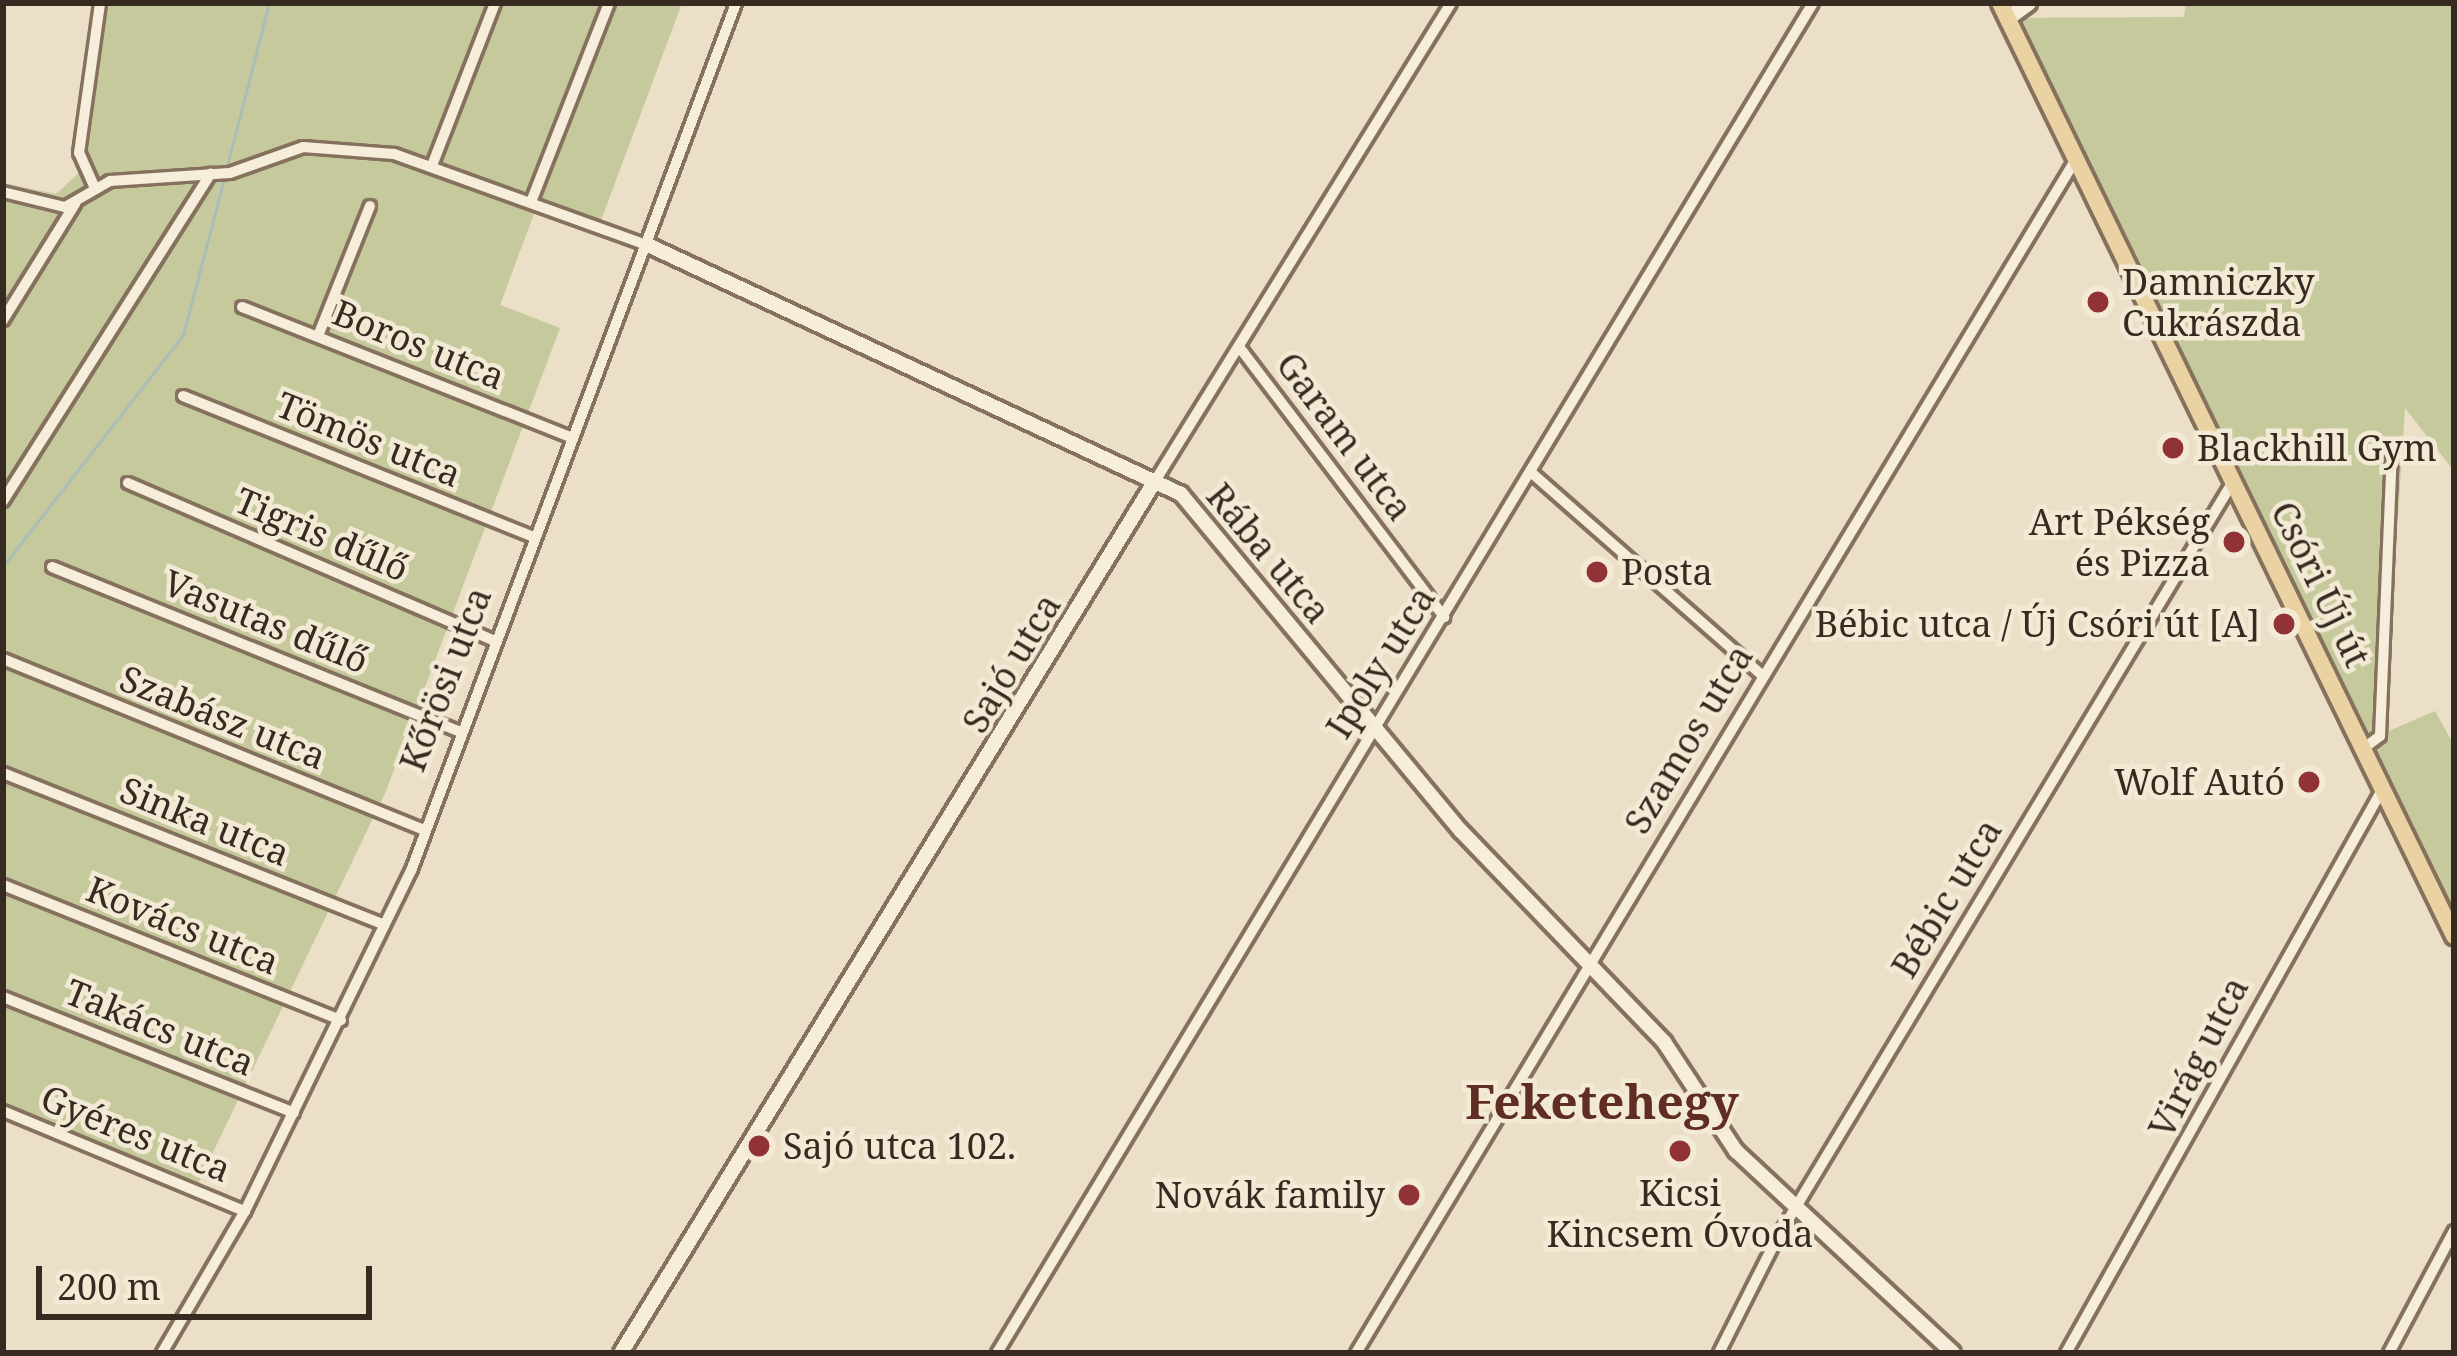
<!DOCTYPE html>
<html>
<head>
<meta charset="utf-8">
<style>
  body { margin:0 }
  #map { position:relative; width:2457px; height:1356px; overflow:hidden; background:#ebdfc7; font-family:"Noto Serif",serif }
  div>[style] { position:absolute }
  .green>* { inset:0; background:#c5c99b }
  .stream>* { height:3px; margin:-1.5px; padding:0 1.5px; transform-origin:1.5px; border-radius:1.5px; background:#a8bfb8 }
  .roads { filter:drop-shadow(3px 0 #86715e) drop-shadow(-3px 0 #86715e) drop-shadow(0 3px #86715e) drop-shadow(0 -3px #86715e) }
  .minor>* { height:10px; margin:-5px; padding:0 5px; transform-origin:5px; border-radius:5px; background:#f6edda }
  .tertiary>* { height:14px; margin:-7px; padding:0 7px; transform-origin:7px; border-radius:7px; background:#f6edda }
  .secondary>* { height:15px; margin:-7.5px; padding:0 7.5px; transform-origin:7.5px; border-radius:7.5px; background:#f6edda }
  .primary>* { height:16px; margin:-8px; padding:0 8px; transform-origin:8px; border-radius:8px; background:#ebd2a2 }
  .dots>* { width:33px; height:33px; translate:-50% -50%; box-sizing:border-box; border:6px solid #f3ead6; border-radius:50% }
  span { translate:-50% -50%; white-space:nowrap; text-align:center; line-height:1.15; -webkit-text-stroke:9px #f3ead6; paint-order:stroke }
  .poi-label { font-size:36px; color:#372a20 }
  .left { translate:0 -50%; text-align:left }
  .right { translate:-100% -50%; text-align:right }
  .street-label { font-size:36px; color:#372a20 }
  .district-label { font-size:48px; color:#602d23; font-weight:700 }
  .frame { position:absolute; inset:0; border:6px solid #372a20; pointer-events:none }
  .scale { position:absolute; left:36px; top:1266px; width:336px; height:54px; box-sizing:border-box; border:6px solid #372a20; border-top:0; padding-left:15px; font-size:36px; line-height:42px; white-space:nowrap; color:#372a20; -webkit-text-stroke:9px #f3ead6; paint-order:stroke }
</style>
</head>
<body>
<div id="map">
  <div class="green">
    <i style="clip-path:polygon(107px 3px,682px 3px,596px 234px,535px 211px,500px 305px,560px 328px,386px 791px,195px 1190px,3px 1111px,3px 183px,56px 194px,83px 169px)"></i>
    <i style="clip-path:polygon(2186px 3px,2454px 3px,2454px 471px,2405px 408px,2384px 733px,2435px 711px,2454px 745px,2454px 936px,2007px 18px,2184px 17px)"></i>
  </div>
  <div class="stream">
    <i style="left:226px;top:170px;width:172px;rotate:-75.6deg"></i>
    <i style="left:3px;top:566px;width:293px;rotate:-52.1deg"></i>
    <i style="left:183px;top:335px;width:161px;rotate:-75.3deg"></i>
  </div>
  <div class="roads">
    <div class="minor">
      <i style="left:433px;top:163px;width:172px;rotate:-68.8deg"></i>
      <i style="left:94px;top:186px;width:36px;rotate:-114deg"></i>
      <i style="left:79px;top:153px;width:151px;rotate:-82deg"></i>
      <i style="left:3px;top:192px;width:64px;rotate:13.6deg"></i>
      <i style="left:65px;top:207px;width:52px;rotate:-30deg"></i>
      <i style="left:110px;top:181px;width:120px;rotate:-3.8deg"></i>
      <i style="left:230px;top:173px;width:77px;rotate:-19.6deg"></i>
      <i style="left:303px;top:147px;width:91px;rotate:4.4deg"></i>
      <i style="left:394px;top:154px;width:272px;rotate:19.8deg"></i>
      <i style="left:531px;top:202px;width:214px;rotate:-68.6deg"></i>
      <i style="left:242px;top:307px;width:356px;rotate:21.6deg"></i>
      <i style="left:3px;top:320px;width:137px;rotate:-58.2deg"></i>
      <i style="left:318px;top:336px;width:140px;rotate:-68.2deg"></i>
      <i style="left:1240px;top:348px;width:338px;rotate:52.8deg"></i>
      <i style="left:183px;top:396px;width:377px;rotate:21.9deg"></i>
      <i style="left:1533px;top:474px;width:303px;rotate:41.3deg"></i>
      <i style="left:1155px;top:481px;width:562px;rotate:-58.23deg"></i>
      <i style="left:128px;top:483px;width:396px;rotate:23.3deg"></i>
      <i style="left:3px;top:501px;width:388px;rotate:-57.6deg"></i>
      <i style="left:52px;top:567px;width:437px;rotate:22deg"></i>
      <i style="left:3px;top:659px;width:451px;rotate:22.1deg"></i>
      <i style="left:2364px;top:748px;width:20px;rotate:-37deg"></i>
      <i style="left:2380px;top:736px;width:281px;rotate:-87.6deg"></i>
      <i style="left:3px;top:773px;width:410px;rotate:21.7deg"></i>
      <i style="left:3px;top:885px;width:364px;rotate:21.8deg"></i>
      <i style="left:3px;top:997px;width:313px;rotate:21.7deg"></i>
      <i style="left:3px;top:1111px;width:262px;rotate:22.5deg"></i>
      <i style="left:162px;top:1353px;width:164px;rotate:-59.7deg"></i>
      <i style="left:245px;top:1211px;width:378px;rotate:-64deg"></i>
      <i style="left:411px;top:871px;width:927px;rotate:-69.47deg"></i>
      <i style="left:997px;top:1353px;width:1577px;rotate:-58.85deg"></i>
      <i style="left:1356px;top:1353px;width:1394px;rotate:-58.91deg"></i>
      <i style="left:1719px;top:1353px;width:127px;rotate:-63.2deg"></i>
      <i style="left:1776px;top:1240px;width:887px;rotate:-58.93deg"></i>
      <i style="left:2066px;top:1353px;width:648px;rotate:-60.7deg"></i>
      <i style="left:2389px;top:1353px;width:138px;rotate:-62deg"></i>
    </div>
    <div class="tertiary">
      <i style="left:650px;top:246px;width:586px;rotate:25.03deg"></i>
      <i style="left:1181px;top:494px;width:438px;rotate:50.3deg"></i>
      <i style="left:1461px;top:831px;width:293px;rotate:46.1deg"></i>
      <i style="left:1664px;top:1042px;width:131px;rotate:56.6deg"></i>
      <i style="left:1736px;top:1151px;width:296px;rotate:42.9deg"></i>
      <i style="left:621px;top:1353px;width:1023px;rotate:-58.52deg"></i>
    </div>
    <div class="secondary">
      <i style="left:2007px;top:18px;width:26px;rotate:-36deg"></i>
    </div>
    <div class="primary">
      <i style="left:2000px;top:3px;width:1038px;rotate:64.05deg"></i>
    </div>
  </div>
  <div class="dots">
    <i style="left:2098px;top:302px;background:#903236"></i>
    <i style="left:2173px;top:448px;background:#903236"></i>
    <i style="left:2234px;top:542px;background:#903236"></i>
    <i style="left:1597px;top:572px;background:#903236"></i>
    <i style="left:2284px;top:624px;background:#903236"></i>
    <i style="left:2309px;top:782px;background:#903236"></i>
    <i style="left:759px;top:1146px;background:#903236"></i>
    <i style="left:1680px;top:1151px;background:#903236"></i>
    <i style="left:1409px;top:1195px;background:#903236"></i>
  </div>
  <div class="poi-label">
    <span class="left" style="left:2122px;top:302px">Damniczky<br>Cukrászda</span>
    <span class="left" style="left:2197px;top:448px">Blackhill Gym</span>
    <span class="right" style="left:2210px;top:542px">Art Pékség<br>és Pizza</span>
    <span class="left" style="left:1621px;top:572px">Posta</span>
    <span class="right" style="left:2260px;top:624px">Bébic utca / Új Csóri út [A]</span>
    <span class="right" style="left:2285px;top:782px">Wolf Autó</span>
    <span class="left" style="left:783px;top:1146px">Sajó utca 102.</span>
    <span style="left:1680px;top:1213px">Kicsi<br>Kincsem Óvoda</span>
    <span class="right" style="left:1385px;top:1195px">Novák family</span>
  </div>
  <div class="street-label">
    <span style="left:419px;top:344px;rotate:22deg">Boros utca</span>
    <span style="left:1345px;top:436px;rotate:53deg">Garam utca</span>
    <span style="left:369px;top:439px;rotate:22deg">Tömös utca</span>
    <span style="left:322px;top:534px;rotate:23deg">Tigris dűlő</span>
    <span style="left:1269px;top:553px;rotate:50deg">Rába utca</span>
    <span style="left:2321px;top:584px;rotate:64deg">Csóri Új út</span>
    <span style="left:266px;top:621px;rotate:22deg">Vasutas dűlő</span>
    <span style="left:1380px;top:662px;rotate:-58deg">Ipoly utca</span>
    <span style="left:1011px;top:663px;rotate:-59deg">Sajó utca</span>
    <span style="left:445px;top:679px;rotate:-69deg">Kőrösi utca</span>
    <span style="left:223px;top:717px;rotate:22deg">Szabász utca</span>
    <span style="left:1688px;top:739px;rotate:-59deg">Szamos utca</span>
    <span style="left:205px;top:821px;rotate:22deg">Sinka utca</span>
    <span style="left:1946px;top:898px;rotate:-59deg">Bébic utca</span>
    <span style="left:183px;top:925px;rotate:22deg">Kovács utca</span>
    <span style="left:160px;top:1027px;rotate:22deg">Takács utca</span>
    <span style="left:2198px;top:1057px;rotate:-63deg">Virág utca</span>
    <span style="left:136px;top:1133px;rotate:22deg">Gyéres utca</span>
  </div>
  <div class="district-label">
    <span style="left:1602px;top:1101px">Feketehegy</span>
  </div>
  <div class="frame"></div>
  <div class="scale">200 m</div>
</div>
</body>
</html>
